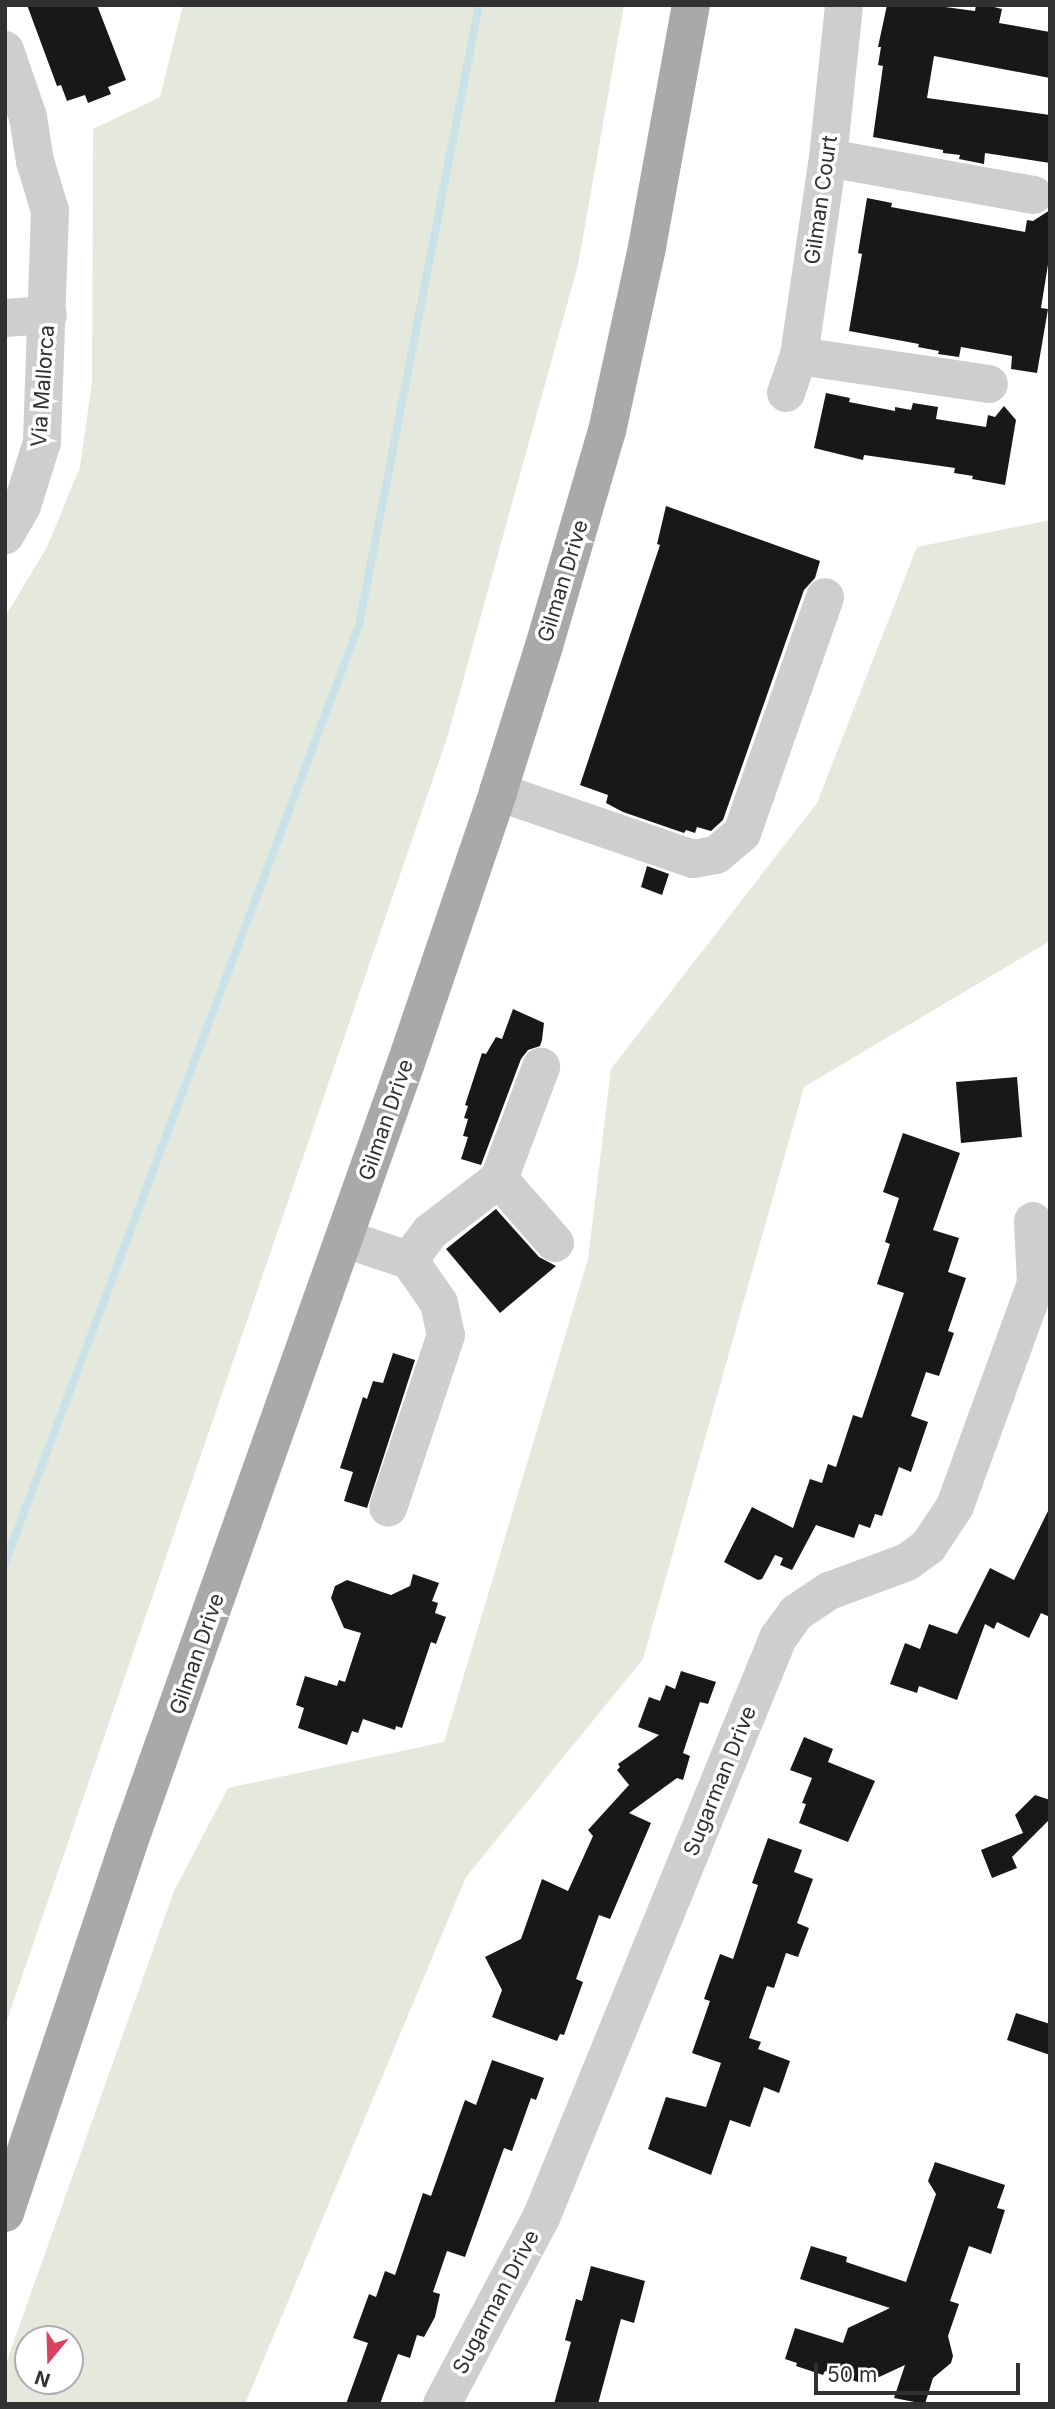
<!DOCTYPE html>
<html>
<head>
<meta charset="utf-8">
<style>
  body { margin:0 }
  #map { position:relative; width:1055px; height:2409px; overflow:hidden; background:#fff; font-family:Inter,sans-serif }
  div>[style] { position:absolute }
  .green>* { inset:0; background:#e5e9dd }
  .stream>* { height:8px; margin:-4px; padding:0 4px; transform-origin:4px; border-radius:4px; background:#cbe1e8 }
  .building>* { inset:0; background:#181818 }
  .minor>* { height:38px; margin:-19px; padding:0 19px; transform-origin:19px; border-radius:19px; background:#cecece }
  .major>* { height:38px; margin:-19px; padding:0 19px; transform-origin:19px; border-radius:19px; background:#a9a9a9 }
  span { translate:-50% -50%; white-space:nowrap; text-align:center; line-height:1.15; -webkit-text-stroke:7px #fff; paint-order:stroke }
  .street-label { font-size:21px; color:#313131 }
  .frame { position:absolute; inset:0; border:7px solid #313131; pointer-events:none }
  .north { position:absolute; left:14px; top:2325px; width:70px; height:70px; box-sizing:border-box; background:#fff; border:2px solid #adadad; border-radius:50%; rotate:199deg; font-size:19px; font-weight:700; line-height:28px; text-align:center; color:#313131 }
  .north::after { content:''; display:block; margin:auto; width:24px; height:32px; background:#d8425e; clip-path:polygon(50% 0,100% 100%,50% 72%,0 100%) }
  .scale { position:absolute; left:814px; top:2363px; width:206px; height:32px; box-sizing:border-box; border:4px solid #313131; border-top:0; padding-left:9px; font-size:21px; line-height:24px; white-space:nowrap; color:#313131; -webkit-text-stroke:5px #fff; paint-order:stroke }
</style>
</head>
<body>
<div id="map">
  <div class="green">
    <i style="clip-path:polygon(183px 5px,624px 5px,578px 265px,448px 735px,5px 2026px,5px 617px,47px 547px,80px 467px,92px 382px,93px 129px,160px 97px)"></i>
    <i style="clip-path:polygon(evenodd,1050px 520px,1050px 941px,804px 1087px,643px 1659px,466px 1877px,245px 2404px,5px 2404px,5px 2366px,174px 1891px,228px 1788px,444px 1742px,588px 1259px,611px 1069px,817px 803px,917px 547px,1050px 520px,28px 2339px,70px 2339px,70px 2381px,28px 2381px,28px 2339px)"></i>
  </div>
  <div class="stream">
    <i style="left:5px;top:1563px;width:1003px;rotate:-69.32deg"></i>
    <i style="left:359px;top:625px;width:632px;rotate:-79.05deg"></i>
  </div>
  <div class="building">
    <i style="clip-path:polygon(27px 5px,97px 5px,126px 80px,108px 87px,111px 94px,88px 103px,85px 95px,67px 101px,61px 85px,57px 86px)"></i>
    <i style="clip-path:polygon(887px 5px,930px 5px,975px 11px,976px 5px,986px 5px,1002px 9px,999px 23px,1050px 32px,1050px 78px,934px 56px,927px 98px,1050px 115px,1050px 163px,985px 153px,984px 164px,959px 159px,960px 155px,943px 153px,943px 150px,873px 137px,883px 66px,878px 65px,881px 47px,878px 47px)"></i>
    <i style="clip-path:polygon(867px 198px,892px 203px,891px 207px,1025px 232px,1027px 220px,1033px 221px,1050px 210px,1050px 252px,1041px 308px,1048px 309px,1037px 373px,1011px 369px,1012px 356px,961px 347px,959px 357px,938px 354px,939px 351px,918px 347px,919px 344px,849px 331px,862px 254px,858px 253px)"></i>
    <i style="clip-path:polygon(826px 393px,850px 398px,849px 402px,895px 411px,895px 407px,911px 410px,913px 403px,938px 407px,936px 419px,986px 427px,988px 415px,995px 417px,1004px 406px,1016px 420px,1005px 485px,972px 479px,973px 476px,954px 473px,955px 468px,864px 455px,863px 460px,814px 448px)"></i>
    <i style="clip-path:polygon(666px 506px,820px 561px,815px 578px,804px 590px,723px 820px,711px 831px,697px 827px,695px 833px,686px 830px,684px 833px,623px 812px,606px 803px,608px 795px,580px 785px,660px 545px,657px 544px)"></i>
    <i style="clip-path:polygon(647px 866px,669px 874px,662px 895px,641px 887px)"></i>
    <i style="clip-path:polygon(513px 1009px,544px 1023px,542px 1040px,540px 1046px,528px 1050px,521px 1059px,481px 1165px,461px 1159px,468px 1137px,463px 1136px,468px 1119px,464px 1118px,468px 1106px,465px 1105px,482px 1053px,486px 1054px,496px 1037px,502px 1039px)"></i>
    <i style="clip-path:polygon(1017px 1077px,1022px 1137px,961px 1143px,956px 1082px)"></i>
    <i style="clip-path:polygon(903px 1133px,960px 1153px,933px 1230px,959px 1238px,948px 1272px,966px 1278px,948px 1331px,954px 1333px,939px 1376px,926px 1372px,911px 1416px,928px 1422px,911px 1472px,899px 1467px,882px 1516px,875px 1514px,870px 1528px,859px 1524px,854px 1538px,816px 1525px,792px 1570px,780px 1565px,783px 1558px,775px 1555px,762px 1579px,758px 1580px,724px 1562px,752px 1507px,793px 1528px,810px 1479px,822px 1483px,828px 1464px,836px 1467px,853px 1415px,862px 1418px,904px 1293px,877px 1284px,890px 1244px,885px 1242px,899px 1198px,883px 1192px)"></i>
    <i style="clip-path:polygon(496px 1209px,539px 1257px,556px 1266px,500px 1313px,446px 1249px)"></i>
    <i style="clip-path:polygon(393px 1353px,415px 1360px,367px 1508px,344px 1501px,353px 1472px,340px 1468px,363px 1397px,367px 1399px,373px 1381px,383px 1383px)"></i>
    <i style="clip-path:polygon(1050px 1507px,1050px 1617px,1041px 1613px,1029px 1638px,997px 1622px,994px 1629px,985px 1624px,957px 1700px,919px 1686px,917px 1693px,890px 1684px,905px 1643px,920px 1649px,929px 1624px,957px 1634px,990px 1568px,1014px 1580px)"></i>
    <i style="clip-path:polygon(413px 1574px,439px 1583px,432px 1601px,438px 1603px,435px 1613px,446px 1617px,436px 1644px,431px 1642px,402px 1728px,396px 1726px,395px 1730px,363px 1719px,358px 1733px,352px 1731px,347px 1745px,298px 1728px,304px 1708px,296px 1705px,305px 1676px,337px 1686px,339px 1680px,345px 1682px,361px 1633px,344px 1628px,331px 1598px,335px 1586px,347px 1580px,391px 1595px,410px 1586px)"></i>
    <i style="clip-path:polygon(681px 1671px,716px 1682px,708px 1704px,700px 1702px,683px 1753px,690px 1756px,683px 1780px,677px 1778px,629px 1813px,651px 1823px,610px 1919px,599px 1915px,576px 1979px,583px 1982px,564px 2035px,560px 2034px,557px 2041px,492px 2017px,502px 1990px,485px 1957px,521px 1939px,542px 1879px,568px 1891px,593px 1836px,588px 1830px,629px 1785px,617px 1770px,620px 1767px,618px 1764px,659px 1735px,638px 1727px,649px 1697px,660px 1701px,666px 1685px,675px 1689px)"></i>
    <i style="clip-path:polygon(804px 1737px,833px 1749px,828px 1762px,875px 1781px,848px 1842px,799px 1823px,806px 1804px,802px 1803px,812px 1778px,790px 1770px)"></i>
    <i style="clip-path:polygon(1035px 1795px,1050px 1800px,1050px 1819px,1012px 1857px,1017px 1868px,992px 1878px,981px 1850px,1023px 1833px,1015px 1815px)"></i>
    <i style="clip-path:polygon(768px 1838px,802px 1850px,794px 1872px,813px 1879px,797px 1923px,809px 1928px,798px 1957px,786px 1953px,774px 1988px,767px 1986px,749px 2038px,761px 2042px,758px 2049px,790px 2061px,779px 2093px,764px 2087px,750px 2127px,730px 2120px,711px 2175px,648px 2149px,666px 2097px,706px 2107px,721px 2063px,692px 2053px,710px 2001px,704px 1999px,720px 1954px,733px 1959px,758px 1885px,752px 1883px)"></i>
    <i style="clip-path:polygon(1016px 2013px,1050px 2024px,1050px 2055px,1007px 2040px)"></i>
    <i style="clip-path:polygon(492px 2060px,544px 2078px,536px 2100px,531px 2098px,512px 2151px,504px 2148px,465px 2257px,447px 2251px,433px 2292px,440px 2294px,435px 2317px,424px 2337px,417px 2335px,410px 2358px,398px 2354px,380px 2404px,346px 2404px,368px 2343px,353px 2338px,369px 2294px,376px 2297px,385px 2271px,395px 2275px,423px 2193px,431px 2196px,465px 2100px,476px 2105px)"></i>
    <i style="clip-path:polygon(935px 2162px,1005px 2185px,997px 2208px,1005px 2210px,991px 2254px,969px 2246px,950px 2301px,959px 2304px,948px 2336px,953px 2356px,951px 2363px,933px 2378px,925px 2404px,894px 2398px,905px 2365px,864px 2384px,825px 2371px,823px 2375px,796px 2366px,797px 2363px,785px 2359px,795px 2328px,843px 2343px,848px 2328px,890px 2308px,800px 2279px,811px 2246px,847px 2257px,846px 2262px,906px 2282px,936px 2194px,928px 2181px)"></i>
    <i style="clip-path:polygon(591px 2266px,645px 2281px,634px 2323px,621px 2319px,598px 2404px,554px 2404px,571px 2342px,565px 2340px,576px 2299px,582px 2301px)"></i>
  </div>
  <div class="minor">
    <i style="left:5px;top:50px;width:71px;rotate:71.1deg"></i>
    <i style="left:28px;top:117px;width:45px;rotate:81deg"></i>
    <i style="left:35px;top:161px;width:52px;rotate:73.3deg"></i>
    <i style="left:50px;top:211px;width:231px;rotate:92deg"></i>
    <i style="left:42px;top:442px;width:67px;rotate:107.4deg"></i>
    <i style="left:22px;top:506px;width:34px;rotate:120deg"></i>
    <i style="left:828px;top:158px;width:209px;rotate:10.2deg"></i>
    <i style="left:5px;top:318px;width:43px;rotate:-4deg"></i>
    <i style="left:799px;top:356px;width:192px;rotate:8.4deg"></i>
    <i style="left:786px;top:393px;width:39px;rotate:-71deg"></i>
    <i style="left:799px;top:356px;width:200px;rotate:-81.7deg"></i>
    <i style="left:828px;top:158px;width:154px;rotate:-84deg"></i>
    <i style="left:498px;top:792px;width:206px;rotate:19deg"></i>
    <i style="left:693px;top:859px;width:23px;rotate:-10deg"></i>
    <i style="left:716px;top:855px;width:34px;rotate:-40deg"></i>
    <i style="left:742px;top:833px;width:250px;rotate:-70.6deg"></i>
    <i style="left:499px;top:1179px;width:85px;rotate:48.8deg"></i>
    <i style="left:345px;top:1239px;width:67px;rotate:18.2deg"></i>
    <i style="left:409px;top:1260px;width:52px;rotate:55.1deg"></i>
    <i style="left:439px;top:1303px;width:33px;rotate:78deg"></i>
    <i style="left:446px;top:1335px;width:182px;rotate:108.5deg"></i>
    <i style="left:409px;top:1260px;width:35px;rotate:-53deg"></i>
    <i style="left:430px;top:1232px;width:87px;rotate:-37.5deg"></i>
    <i style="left:499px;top:1179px;width:120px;rotate:-69.4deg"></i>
    <i style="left:442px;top:2404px;width:211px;rotate:-62deg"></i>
    <i style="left:541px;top:2218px;width:627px;rotate:-67.77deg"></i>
    <i style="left:778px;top:1638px;width:31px;rotate:-54deg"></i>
    <i style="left:796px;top:1613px;width:40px;rotate:-34deg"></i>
    <i style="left:829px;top:1591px;width:83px;rotate:-20.4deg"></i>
    <i style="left:907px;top:1562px;width:26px;rotate:-36deg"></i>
    <i style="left:928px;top:1547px;width:49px;rotate:-56.6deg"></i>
    <i style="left:955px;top:1506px;width:237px;rotate:-70deg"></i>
    <i style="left:1036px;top:1283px;width:62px;rotate:-92.8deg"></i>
  </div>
  <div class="major">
    <i style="left:5px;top:2213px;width:406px;rotate:-71.5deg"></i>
    <i style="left:134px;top:1828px;width:812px;rotate:-70.43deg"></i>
    <i style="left:406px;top:1063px;width:286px;rotate:-71.2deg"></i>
    <i style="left:498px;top:792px;width:153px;rotate:-72.5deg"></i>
    <i style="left:544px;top:646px;width:224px;rotate:-73.7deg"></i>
    <i style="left:607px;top:431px;width:188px;rotate:-77.7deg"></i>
    <i style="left:647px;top:247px;width:246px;rotate:-79.7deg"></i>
  </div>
  <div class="street-label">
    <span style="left:821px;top:200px;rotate:-82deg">Gilman Court</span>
    <span style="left:43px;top:386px;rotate:-86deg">Via Mallorca</span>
    <span style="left:563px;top:581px;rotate:-73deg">Gilman Drive</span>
    <span style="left:386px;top:1120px;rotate:-71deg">Gilman Drive</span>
    <span style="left:197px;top:1654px;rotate:-71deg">Gilman Drive</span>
    <span style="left:720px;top:1781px;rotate:-68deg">Sugarman Drive</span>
    <span style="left:496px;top:2302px;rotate:-62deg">Sugarman Drive</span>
  </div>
  <div class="frame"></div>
  <div class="north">N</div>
  <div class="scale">50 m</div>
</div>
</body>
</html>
